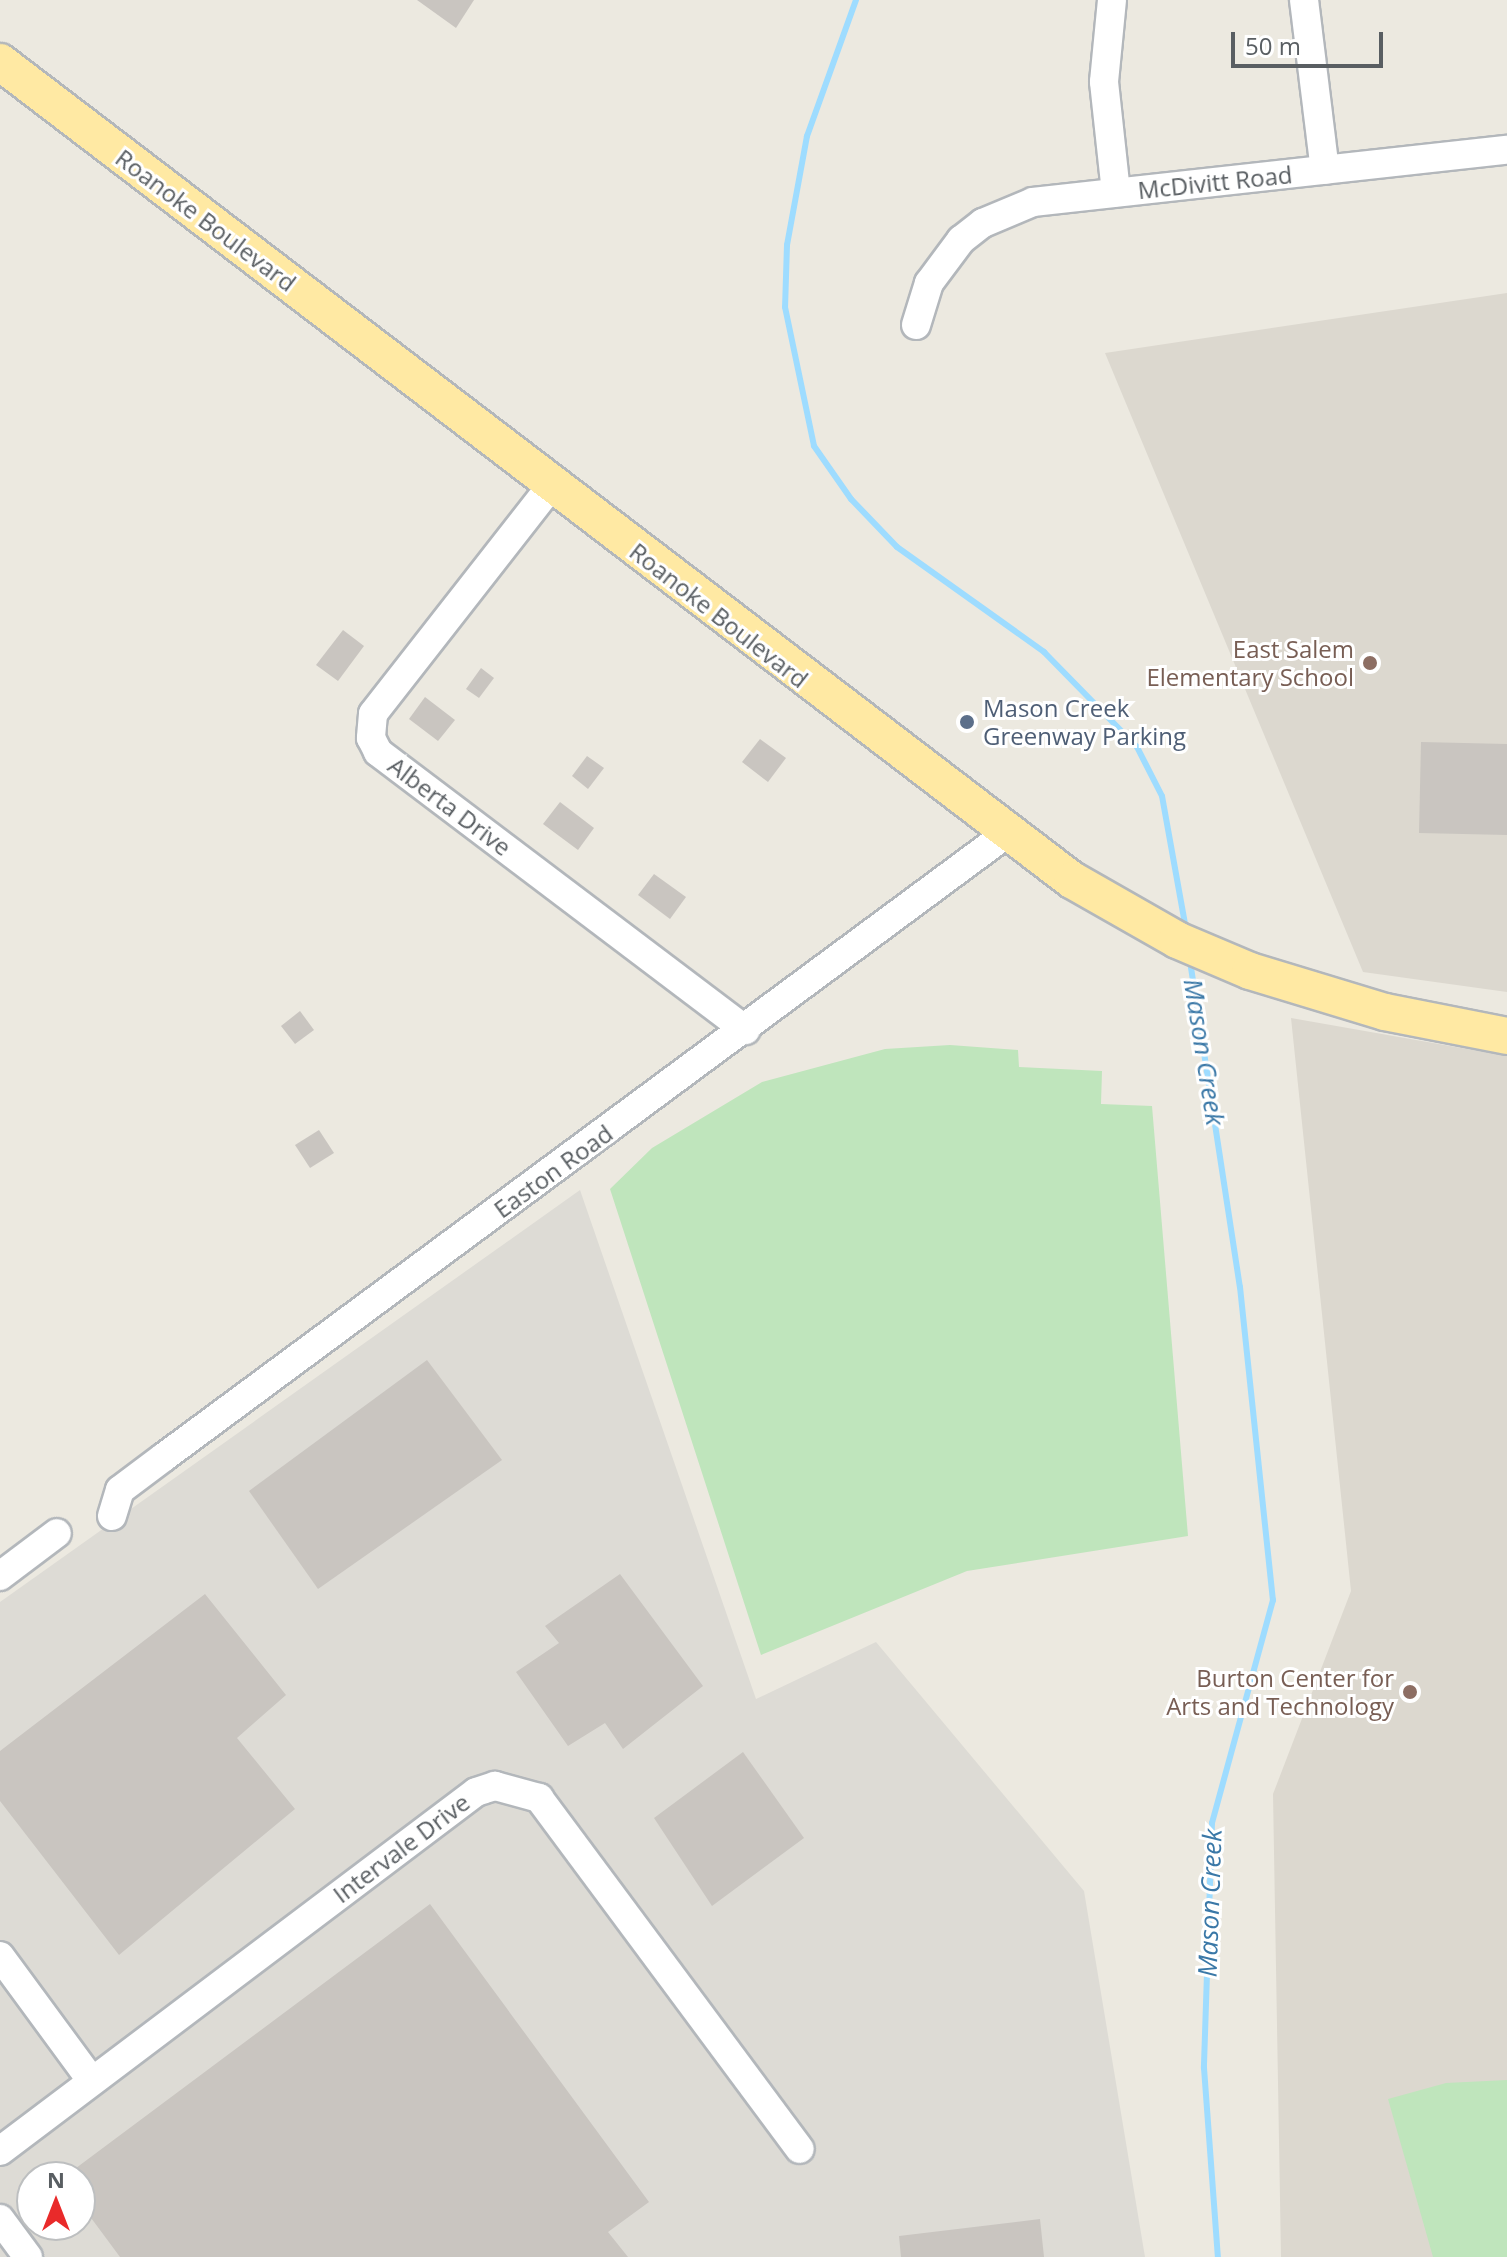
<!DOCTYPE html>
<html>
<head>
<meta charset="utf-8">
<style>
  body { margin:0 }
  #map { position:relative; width:1507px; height:2257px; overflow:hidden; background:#ece9e0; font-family:"Open Sans",sans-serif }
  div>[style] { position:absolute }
  .industrial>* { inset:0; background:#dddbd5 }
  .education>* { inset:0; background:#dcd8cf }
  .green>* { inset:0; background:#bfe5bc }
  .stream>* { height:6px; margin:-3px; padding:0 3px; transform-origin:3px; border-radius:3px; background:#9edcff }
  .building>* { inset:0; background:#c9c5c0 }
  .roads { filter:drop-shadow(2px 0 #b3b7bb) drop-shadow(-2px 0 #b3b7bb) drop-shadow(0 2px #b3b7bb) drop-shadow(0 -2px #b3b7bb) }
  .minor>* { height:28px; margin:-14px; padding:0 14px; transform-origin:14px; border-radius:14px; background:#fff }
  .major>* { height:36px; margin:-18px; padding:0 18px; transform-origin:18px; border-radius:18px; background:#ffe9a3 }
  .dots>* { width:22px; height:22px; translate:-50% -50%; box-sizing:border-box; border:4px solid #fff; border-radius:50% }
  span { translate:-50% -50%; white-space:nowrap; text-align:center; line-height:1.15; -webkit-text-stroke:6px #fff; paint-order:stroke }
  .street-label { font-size:24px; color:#595e62 }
  .education-label { font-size:24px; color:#785e54 }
  .right { translate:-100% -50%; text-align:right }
  .service-label { font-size:24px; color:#4e5e75 }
  .left { translate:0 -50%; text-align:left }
  .water-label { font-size:26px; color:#3a78a7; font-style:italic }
  .north { position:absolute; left:16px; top:2161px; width:80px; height:80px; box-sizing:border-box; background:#fff; border:2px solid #bdbfc0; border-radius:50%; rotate:0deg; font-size:22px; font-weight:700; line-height:32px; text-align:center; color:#595e62 }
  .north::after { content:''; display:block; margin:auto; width:28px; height:36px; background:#e92a2a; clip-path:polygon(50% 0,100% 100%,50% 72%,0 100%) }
  .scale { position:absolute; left:1231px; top:32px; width:152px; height:36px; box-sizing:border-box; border:4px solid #595e62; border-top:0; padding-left:10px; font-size:24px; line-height:28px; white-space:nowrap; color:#595e62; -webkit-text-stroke:6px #fff; paint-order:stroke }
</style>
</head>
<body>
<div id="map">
  <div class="industrial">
    <i style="clip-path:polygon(evenodd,580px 1190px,756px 1699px,876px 1642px,1084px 1891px,1145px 2257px,0 2257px,0 1602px,580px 1190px,32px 2177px,80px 2177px,80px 2225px,32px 2225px,32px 2177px)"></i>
  </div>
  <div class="education">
    <i style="clip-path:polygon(1507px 293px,1507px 992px,1363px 972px,1105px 353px)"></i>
    <i style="clip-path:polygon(1291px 1018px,1507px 1056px,1507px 2257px,1281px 2257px,1273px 1794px,1351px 1591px)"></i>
  </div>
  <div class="green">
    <i style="clip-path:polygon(950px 1045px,1018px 1050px,1019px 1067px,1102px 1071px,1101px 1104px,1152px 1106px,1188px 1536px,967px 1571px,761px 1655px,610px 1189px,652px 1148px,762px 1082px,885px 1049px)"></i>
    <i style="clip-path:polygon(1507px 2080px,1507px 2257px,1433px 2257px,1388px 2099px,1446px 2083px)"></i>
  </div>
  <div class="stream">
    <i style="left:856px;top:0;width:145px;rotate:109.8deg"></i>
    <i style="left:807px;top:136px;width:111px;rotate:100.4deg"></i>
    <i style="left:787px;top:245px;width:62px;rotate:91.8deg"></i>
    <i style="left:785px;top:307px;width:142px;rotate:78.2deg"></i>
    <i style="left:814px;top:446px;width:65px;rotate:55.1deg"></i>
    <i style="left:851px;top:499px;width:66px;rotate:46.2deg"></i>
    <i style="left:897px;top:547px;width:181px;rotate:35.5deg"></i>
    <i style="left:1044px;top:652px;width:133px;rotate:45.6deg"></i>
    <i style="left:1137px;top:747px;width:55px;rotate:63deg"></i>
    <i style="left:1162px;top:796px;width:136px;rotate:79.8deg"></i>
    <i style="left:1190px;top:961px;width:330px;rotate:81.3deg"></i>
    <i style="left:1240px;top:1287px;width:315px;rotate:84deg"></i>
    <i style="left:1273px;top:1600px;width:231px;rotate:105.3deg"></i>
    <i style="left:1212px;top:1823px;width:245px;rotate:91.9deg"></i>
    <i style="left:1204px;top:2068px;width:190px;rotate:85.8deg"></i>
  </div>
  <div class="building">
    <i style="clip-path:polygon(417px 0,474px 0,456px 28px)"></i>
    <i style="clip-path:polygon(343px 630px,364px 646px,338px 681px,316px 665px)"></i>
    <i style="clip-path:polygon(481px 668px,494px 678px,479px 698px,466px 689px)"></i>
    <i style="clip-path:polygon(425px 697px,455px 720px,438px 741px,409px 719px)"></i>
    <i style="clip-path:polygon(760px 739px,786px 758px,768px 782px,742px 762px)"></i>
    <i style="clip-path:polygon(1421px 742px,1507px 744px,1507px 835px,1419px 833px)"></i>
    <i style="clip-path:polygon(587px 756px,604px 768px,588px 789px,572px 776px)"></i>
    <i style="clip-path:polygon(560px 802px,594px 828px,578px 850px,543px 824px)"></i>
    <i style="clip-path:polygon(654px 874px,686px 897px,670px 919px,638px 895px)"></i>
    <i style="clip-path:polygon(300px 1011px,314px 1030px,295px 1044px,281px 1026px)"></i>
    <i style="clip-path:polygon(319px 1130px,334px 1153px,310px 1168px,295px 1145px)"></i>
    <i style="clip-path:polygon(427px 1360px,502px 1460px,318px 1589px,249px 1491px)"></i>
    <i style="clip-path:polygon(620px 1574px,703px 1686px,623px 1749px,605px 1723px,568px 1746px,516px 1672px,559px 1643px,545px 1626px)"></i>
    <i style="clip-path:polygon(205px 1594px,286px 1695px,237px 1738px,295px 1809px,119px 1955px,0 1801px,0 1751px)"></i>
    <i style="clip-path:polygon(743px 1752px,804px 1838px,712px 1906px,654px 1818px)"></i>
    <i style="clip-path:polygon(430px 1904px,649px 2202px,608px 2232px,628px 2257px,120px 2257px,80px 2203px,80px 2177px,64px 2177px)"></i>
    <i style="clip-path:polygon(1040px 2219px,1044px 2257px,901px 2257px,899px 2236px)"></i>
  </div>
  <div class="roads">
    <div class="minor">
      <i style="left:1112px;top:0;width:82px;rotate:95.6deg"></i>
      <i style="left:1104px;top:82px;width:111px;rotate:83.8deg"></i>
      <i style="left:1304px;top:0;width:171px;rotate:83deg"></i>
      <i style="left:916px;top:325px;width:44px;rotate:-72.8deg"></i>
      <i style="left:929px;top:283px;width:54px;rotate:-53.3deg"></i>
      <i style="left:961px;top:240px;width:28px;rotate:-38deg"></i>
      <i style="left:983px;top:223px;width:54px;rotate:-22.8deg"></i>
      <i style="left:1033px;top:202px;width:477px;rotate:-6.3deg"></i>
      <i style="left:551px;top:486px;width:289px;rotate:128deg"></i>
      <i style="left:373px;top:714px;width:24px;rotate:95deg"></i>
      <i style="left:371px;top:738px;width:16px;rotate:63deg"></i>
      <i style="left:378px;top:752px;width:461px;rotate:37.1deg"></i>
      <i style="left:112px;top:1516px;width:27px;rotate:-73deg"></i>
      <i style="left:120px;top:1490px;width:55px;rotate:-36.9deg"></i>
      <i style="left:164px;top:1457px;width:1047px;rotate:-36.5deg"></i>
      <i style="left:0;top:1576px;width:71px;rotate:-37deg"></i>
      <i style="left:0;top:1956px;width:154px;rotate:53.7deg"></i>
      <i style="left:0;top:2151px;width:596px;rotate:-37.02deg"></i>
      <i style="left:476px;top:1792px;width:20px;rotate:-18deg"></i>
      <i style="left:495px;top:1786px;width:46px;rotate:15.3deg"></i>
      <i style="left:539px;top:1798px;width:437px;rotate:53.4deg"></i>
      <i style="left:0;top:2219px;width:47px;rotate:53.6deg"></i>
    </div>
    <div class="major">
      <i style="left:0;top:62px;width:1348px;rotate:37.35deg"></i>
      <i style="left:1072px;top:880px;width:121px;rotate:29.7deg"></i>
      <i style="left:1177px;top:940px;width:79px;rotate:23deg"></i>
      <i style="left:1250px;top:971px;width:141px;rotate:16.9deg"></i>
      <i style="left:1385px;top:1012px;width:124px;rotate:11.1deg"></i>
    </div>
  </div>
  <div class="dots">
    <i style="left:1370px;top:663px;background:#8d6e63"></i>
    <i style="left:967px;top:722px;background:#5c6f8a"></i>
    <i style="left:1410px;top:1692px;background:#8d6e63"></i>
  </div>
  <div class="street-label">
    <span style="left:1215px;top:182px;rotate:-6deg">McDivitt Road</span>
    <span style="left:206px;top:220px;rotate:37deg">Roanoke Boulevard</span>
    <span style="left:719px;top:615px;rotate:38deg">Roanoke Boulevard</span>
    <span style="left:450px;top:806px;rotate:37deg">Alberta Drive</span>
    <span style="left:553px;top:1171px;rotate:-36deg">Easton Road</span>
    <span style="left:401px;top:1848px;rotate:-37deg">Intervale Drive</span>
  </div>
  <div class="education-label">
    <span class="right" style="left:1354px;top:663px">East Salem<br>Elementary School</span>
    <span class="right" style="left:1394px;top:1692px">Burton Center for<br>Arts and Technology</span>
  </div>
  <div class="service-label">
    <span class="left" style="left:983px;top:722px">Mason Creek<br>Greenway Parking</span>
  </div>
  <div class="water-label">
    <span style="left:1204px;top:1052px;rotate:81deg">Mason Creek</span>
    <span style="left:1210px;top:1903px;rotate:-88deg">Mason Creek</span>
  </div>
  <div class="north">N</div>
  <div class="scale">50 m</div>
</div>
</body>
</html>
